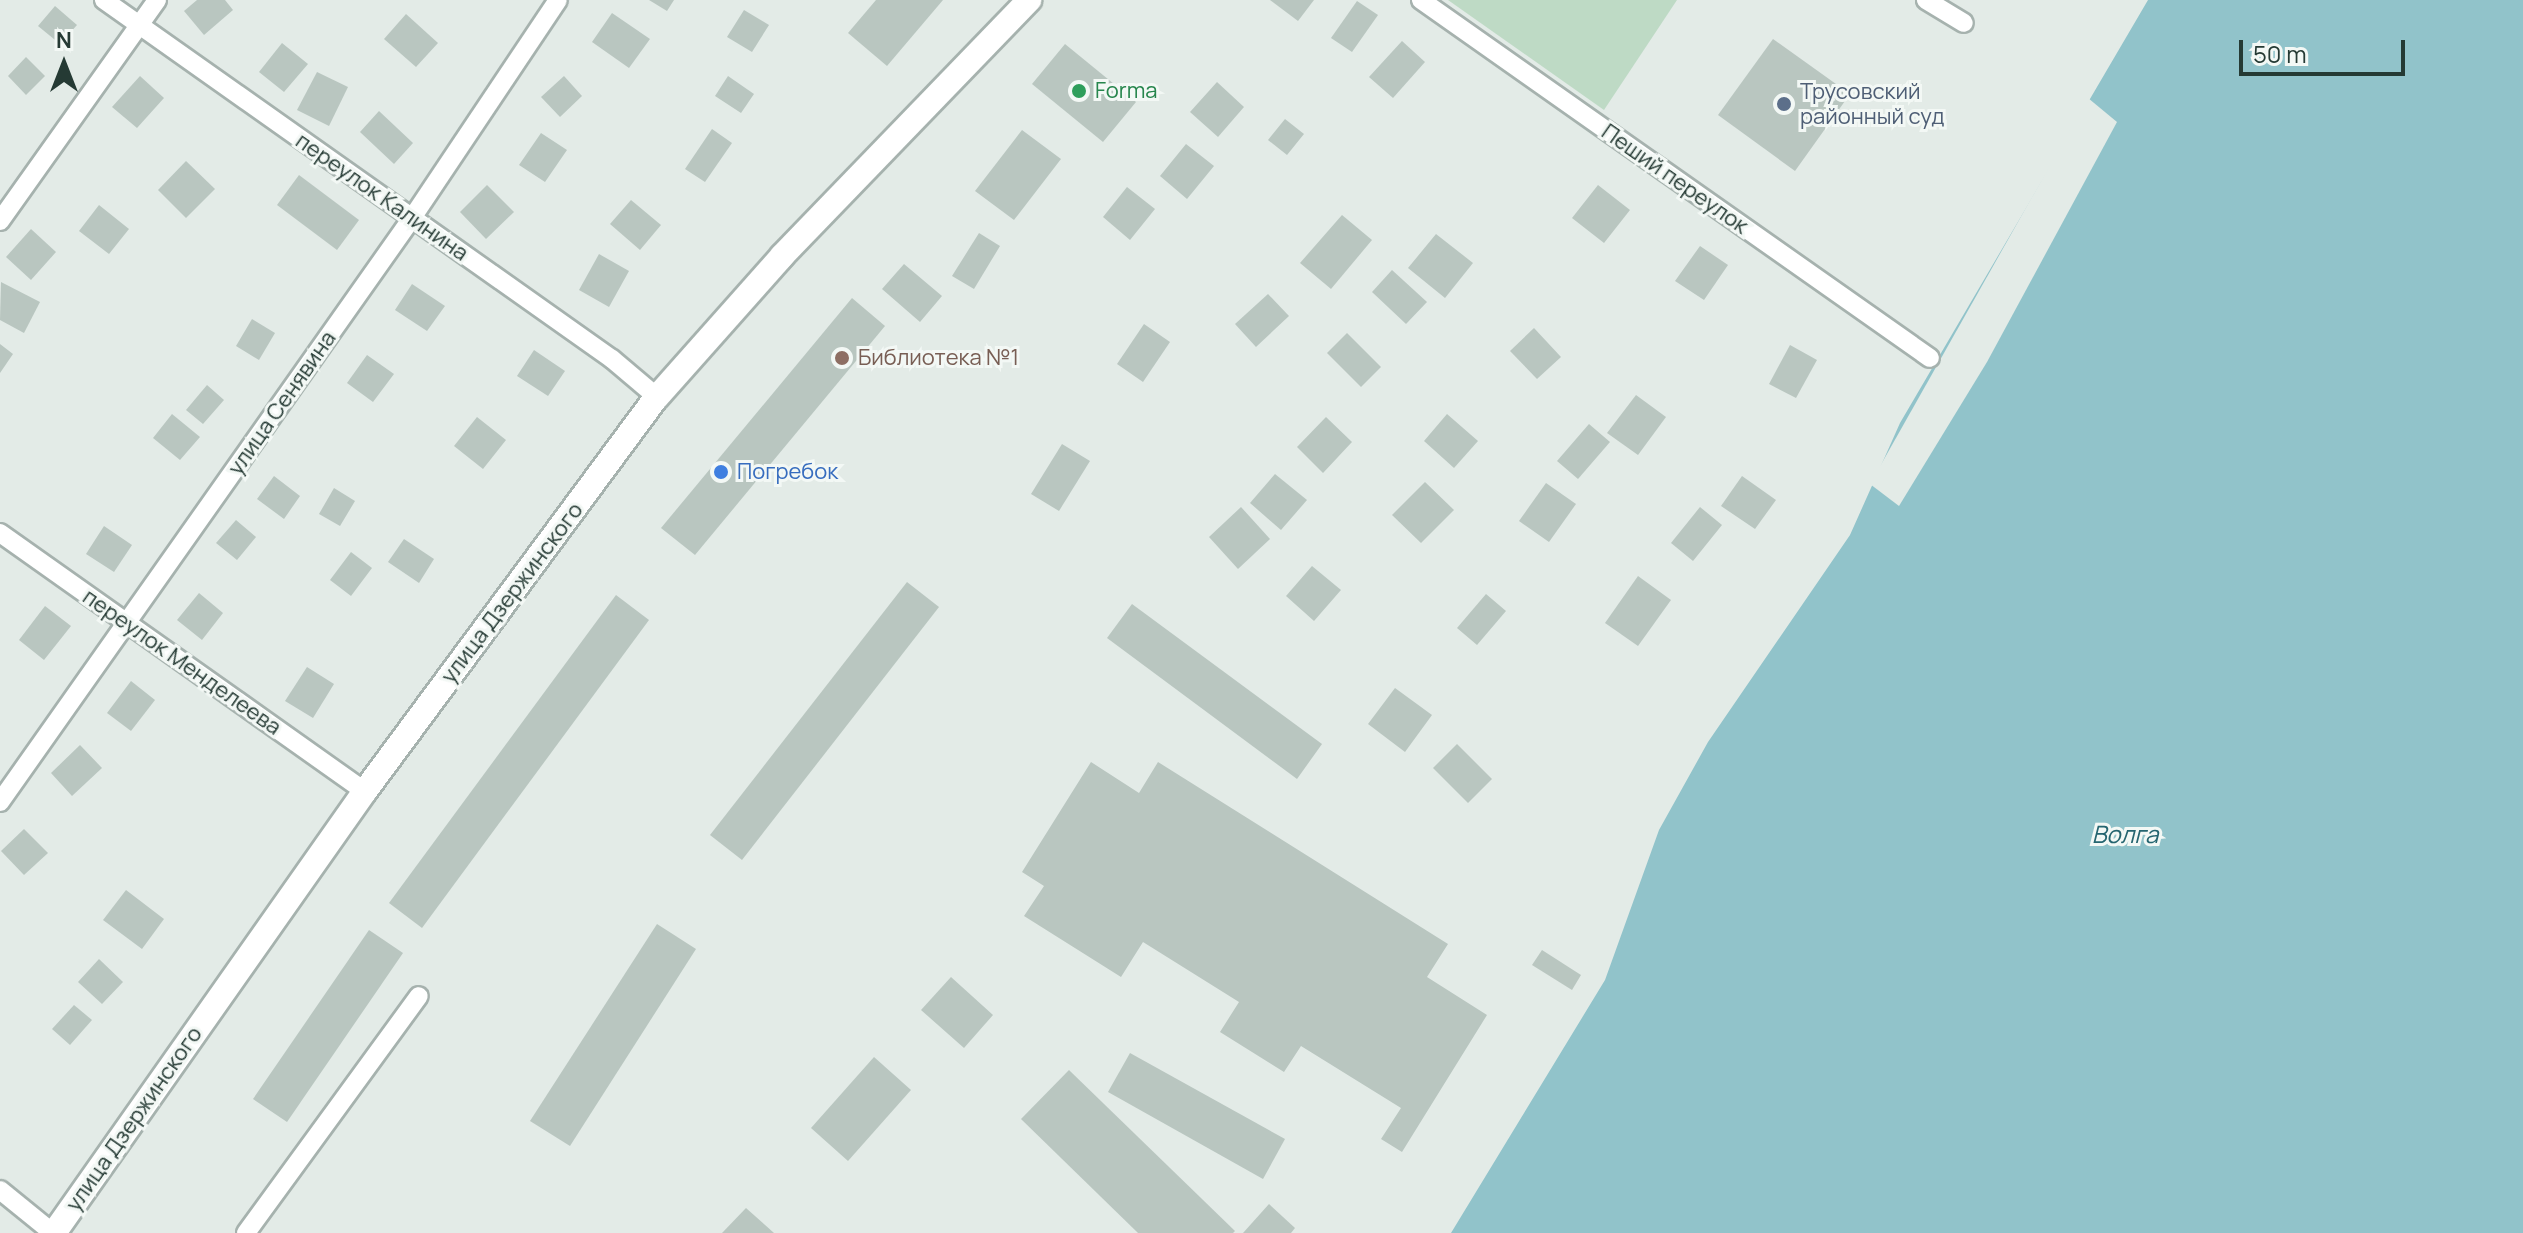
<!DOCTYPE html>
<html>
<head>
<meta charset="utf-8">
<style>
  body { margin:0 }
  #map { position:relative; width:2523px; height:1233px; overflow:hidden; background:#e3ebe7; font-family:Manrope,sans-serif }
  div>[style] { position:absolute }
  .green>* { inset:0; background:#bedac5 }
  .water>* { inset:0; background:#91c3ca }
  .pier>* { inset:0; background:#e3ebe7 }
  .building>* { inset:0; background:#b9c6c0 }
  .roads { filter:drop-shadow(2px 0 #a6b2ae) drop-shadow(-2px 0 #a6b2ae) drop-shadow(0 2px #a6b2ae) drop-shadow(0 -2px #a6b2ae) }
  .minor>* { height:18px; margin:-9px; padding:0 9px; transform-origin:9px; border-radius:9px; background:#fff }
  .secondary>* { height:24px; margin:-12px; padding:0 12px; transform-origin:12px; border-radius:12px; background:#fff }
  .dots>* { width:22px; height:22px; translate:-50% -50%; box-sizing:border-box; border:4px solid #f3f8f5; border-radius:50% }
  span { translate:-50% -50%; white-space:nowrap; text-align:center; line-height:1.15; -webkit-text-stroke:6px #f3f8f5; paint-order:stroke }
  .leisure-label { font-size:22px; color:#27864d }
  .left { translate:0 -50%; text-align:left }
  .service-label { font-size:22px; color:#4e5e75 }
  .street-label { font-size:22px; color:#253a34 }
  .education-label { font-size:22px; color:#785e54 }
  .shop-label { font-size:22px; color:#366cbe }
  .water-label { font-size:24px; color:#256570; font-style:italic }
  .north { position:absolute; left:24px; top:24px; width:80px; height:80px; -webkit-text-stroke:6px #f3f8f5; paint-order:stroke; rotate:0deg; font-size:22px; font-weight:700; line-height:32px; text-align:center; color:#253a34 }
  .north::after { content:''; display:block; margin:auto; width:28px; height:36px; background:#253a34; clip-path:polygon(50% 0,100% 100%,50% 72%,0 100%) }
  .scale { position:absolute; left:2239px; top:40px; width:166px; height:36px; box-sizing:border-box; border:4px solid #253a34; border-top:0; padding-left:10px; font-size:24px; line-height:28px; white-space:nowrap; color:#253a34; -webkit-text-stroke:6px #f3f8f5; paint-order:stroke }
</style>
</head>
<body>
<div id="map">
  <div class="green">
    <i style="clip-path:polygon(1448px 0,1677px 0,1604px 110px)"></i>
  </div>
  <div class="water">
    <i style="clip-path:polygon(2148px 0,2523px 0,2523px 1233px,1451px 1233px,1605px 980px,1659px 830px,1708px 742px,1850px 535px,1900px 423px)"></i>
  </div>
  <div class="pier">
    <i style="clip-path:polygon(2088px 98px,2117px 122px,1987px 362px,1899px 506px,1870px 484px)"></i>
  </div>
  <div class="building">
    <i style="clip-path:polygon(197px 0,225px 0,233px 10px,204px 35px,184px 11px)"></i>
    <i style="clip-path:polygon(649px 0,674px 0,667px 11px)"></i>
    <i style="clip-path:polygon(876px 0,943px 0,887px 66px,848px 33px)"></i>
    <i style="clip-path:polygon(1270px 0,1314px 0,1298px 21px)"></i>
    <i style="clip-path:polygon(1357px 1px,1378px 15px,1352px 52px,1331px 38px)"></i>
    <i style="clip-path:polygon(55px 6px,77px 25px,60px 44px,38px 26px)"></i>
    <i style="clip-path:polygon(744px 10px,769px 25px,752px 52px,727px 37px)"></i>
    <i style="clip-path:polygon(612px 13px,650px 39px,629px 68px,592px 42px)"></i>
    <i style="clip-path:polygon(406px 14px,438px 43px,416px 67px,384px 39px)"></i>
    <i style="clip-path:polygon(1773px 39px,1850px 94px,1795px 171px,1718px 115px)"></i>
    <i style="clip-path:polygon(1402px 41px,1425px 62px,1393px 98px,1369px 77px)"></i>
    <i style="clip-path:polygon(282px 43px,308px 64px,284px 92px,259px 72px)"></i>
    <i style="clip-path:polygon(1065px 44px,1136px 102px,1103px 142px,1032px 84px)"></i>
    <i style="clip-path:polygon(26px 57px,45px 76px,26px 95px,8px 76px)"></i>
    <i style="clip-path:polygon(317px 72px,348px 87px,329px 126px,297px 110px)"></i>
    <i style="clip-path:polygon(140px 76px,164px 98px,137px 128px,112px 107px)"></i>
    <i style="clip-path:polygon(564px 76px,582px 96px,560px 117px,541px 97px)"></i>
    <i style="clip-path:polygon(728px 76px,754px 94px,741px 113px,715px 96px)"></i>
    <i style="clip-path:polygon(1217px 82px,1244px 107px,1218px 137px,1190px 112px)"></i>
    <i style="clip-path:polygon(379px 111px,413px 143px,394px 164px,360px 132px)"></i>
    <i style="clip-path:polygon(1285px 119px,1304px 134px,1287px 155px,1268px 140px)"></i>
    <i style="clip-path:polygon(712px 129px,732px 143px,705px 182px,685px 169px)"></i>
    <i style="clip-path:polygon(1022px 130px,1061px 159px,1014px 220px,975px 191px)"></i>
    <i style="clip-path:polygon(541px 133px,567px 150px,545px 182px,519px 165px)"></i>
    <i style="clip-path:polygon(1186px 144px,1214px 166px,1187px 199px,1160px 176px)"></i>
    <i style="clip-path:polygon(186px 161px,215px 189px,186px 218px,158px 190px)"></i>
    <i style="clip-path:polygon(299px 175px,359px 220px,337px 250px,277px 205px)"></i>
    <i style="clip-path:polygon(487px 185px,514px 212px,486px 239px,460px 212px)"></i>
    <i style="clip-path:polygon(1598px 185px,1630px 210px,1604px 243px,1572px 218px)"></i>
    <i style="clip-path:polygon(1127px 187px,1155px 209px,1130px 240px,1103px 217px)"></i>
    <i style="clip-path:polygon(631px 200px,661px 225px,640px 250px,610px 224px)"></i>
    <i style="clip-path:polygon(99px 205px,129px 229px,109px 254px,79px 231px)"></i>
    <i style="clip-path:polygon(1342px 215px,1372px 240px,1331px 289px,1300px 263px)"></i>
    <i style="clip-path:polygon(31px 229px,56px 252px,31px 280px,6px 257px)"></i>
    <i style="clip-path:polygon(979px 233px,1000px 246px,974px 289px,952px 276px)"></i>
    <i style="clip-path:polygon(1436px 234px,1473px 263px,1445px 298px,1408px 268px)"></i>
    <i style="clip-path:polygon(1700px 246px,1728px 265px,1704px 300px,1675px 281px)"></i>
    <i style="clip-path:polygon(599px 254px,629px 271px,609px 307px,579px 290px)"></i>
    <i style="clip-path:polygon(904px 264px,942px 296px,920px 322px,882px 289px)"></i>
    <i style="clip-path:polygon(1392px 270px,1427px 302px,1406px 324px,1372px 292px)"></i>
    <i style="clip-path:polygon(1px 282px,40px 302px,24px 333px,0 320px)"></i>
    <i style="clip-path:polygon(412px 284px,445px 306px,427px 331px,395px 310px)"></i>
    <i style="clip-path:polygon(1268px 294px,1289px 316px,1256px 347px,1235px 324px)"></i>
    <i style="clip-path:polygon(852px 298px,885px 326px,695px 555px,661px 528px)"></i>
    <i style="clip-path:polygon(252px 319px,275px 333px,259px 360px,236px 346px)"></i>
    <i style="clip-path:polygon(1144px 324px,1170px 342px,1143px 382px,1117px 364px)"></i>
    <i style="clip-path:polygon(1534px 328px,1561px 357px,1537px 379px,1510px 351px)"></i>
    <i style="clip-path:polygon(1347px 333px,1381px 367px,1361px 387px,1327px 353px)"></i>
    <i style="clip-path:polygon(0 344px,13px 354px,0 373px)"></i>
    <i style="clip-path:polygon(1790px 345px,1817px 360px,1796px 398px,1769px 384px)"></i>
    <i style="clip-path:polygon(534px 350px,565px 371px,548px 396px,517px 376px)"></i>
    <i style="clip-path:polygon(367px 355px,394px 374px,373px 402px,347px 383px)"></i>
    <i style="clip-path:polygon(207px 385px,224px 400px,203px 424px,186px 410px)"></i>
    <i style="clip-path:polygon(1636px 395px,1666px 417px,1638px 455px,1607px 433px)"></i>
    <i style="clip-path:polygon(172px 414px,200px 437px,180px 460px,153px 438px)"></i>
    <i style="clip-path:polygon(1447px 414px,1478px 441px,1454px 468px,1424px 441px)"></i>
    <i style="clip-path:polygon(477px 417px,506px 440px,483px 469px,454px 446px)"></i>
    <i style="clip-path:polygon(1326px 417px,1352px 442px,1323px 473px,1297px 447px)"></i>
    <i style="clip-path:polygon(1589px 424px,1610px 442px,1578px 479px,1557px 461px)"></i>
    <i style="clip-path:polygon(1062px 444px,1090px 461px,1059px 511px,1031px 494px)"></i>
    <i style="clip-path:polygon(1275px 474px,1307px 500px,1281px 530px,1250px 503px)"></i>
    <i style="clip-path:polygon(274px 476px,300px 496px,284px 519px,257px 499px)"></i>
    <i style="clip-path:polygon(1742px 476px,1776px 500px,1755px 529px,1721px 506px)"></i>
    <i style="clip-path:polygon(1425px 482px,1454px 510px,1421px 543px,1392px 515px)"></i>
    <i style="clip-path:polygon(1546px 483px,1576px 504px,1549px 542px,1519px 521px)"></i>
    <i style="clip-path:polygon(334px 488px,355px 501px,340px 526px,319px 514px)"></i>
    <i style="clip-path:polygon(1241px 507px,1270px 539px,1238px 569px,1209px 537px)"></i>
    <i style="clip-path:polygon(1700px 507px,1722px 525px,1693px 561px,1671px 543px)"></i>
    <i style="clip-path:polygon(236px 520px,256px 537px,237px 560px,216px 543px)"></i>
    <i style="clip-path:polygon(104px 526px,132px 545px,114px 572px,86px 554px)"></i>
    <i style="clip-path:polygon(404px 539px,434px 559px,419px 583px,388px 562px)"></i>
    <i style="clip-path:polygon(351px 552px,372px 568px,351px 596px,330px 580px)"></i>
    <i style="clip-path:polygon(1312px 566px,1341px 590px,1314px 621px,1286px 596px)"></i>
    <i style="clip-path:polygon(1638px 576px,1671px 600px,1638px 646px,1605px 623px)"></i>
    <i style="clip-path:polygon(907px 582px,939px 607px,742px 860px,710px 835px)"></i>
    <i style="clip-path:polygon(199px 593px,223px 613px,202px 640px,177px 620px)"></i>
    <i style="clip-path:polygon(1486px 594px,1506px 611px,1477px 645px,1457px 628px)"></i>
    <i style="clip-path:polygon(616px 595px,649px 620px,422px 928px,389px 903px)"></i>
    <i style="clip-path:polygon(1132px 604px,1322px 744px,1297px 779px,1107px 638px)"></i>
    <i style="clip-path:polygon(45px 606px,71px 626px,44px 660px,19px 640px)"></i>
    <i style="clip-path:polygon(307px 667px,334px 684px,313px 718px,285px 701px)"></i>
    <i style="clip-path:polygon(131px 681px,155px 700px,131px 731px,107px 713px)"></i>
    <i style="clip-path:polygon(1395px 688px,1432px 715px,1405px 752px,1368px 724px)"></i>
    <i style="clip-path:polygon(1457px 744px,1492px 779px,1468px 803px,1433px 768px)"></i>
    <i style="clip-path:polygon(80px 745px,102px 768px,72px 796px,51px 773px)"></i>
    <i style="clip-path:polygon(1091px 762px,1139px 793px,1158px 762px,1448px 944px,1427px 977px,1487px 1015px,1402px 1152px,1381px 1139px,1401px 1108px,1301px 1046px,1284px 1072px,1220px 1032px,1239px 1002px,1143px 942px,1121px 977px,1024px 916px,1044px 886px,1022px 872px)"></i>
    <i style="clip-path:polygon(24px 829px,48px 853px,24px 875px,1px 851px)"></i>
    <i style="clip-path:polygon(126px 890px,164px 919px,142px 949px,103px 920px)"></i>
    <i style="clip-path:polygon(657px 924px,696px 949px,570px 1146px,530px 1121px)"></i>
    <i style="clip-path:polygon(369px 930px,403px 953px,287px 1122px,253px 1099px)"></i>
    <i style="clip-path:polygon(1542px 950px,1581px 975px,1572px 990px,1532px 965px)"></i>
    <i style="clip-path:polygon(99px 959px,123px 982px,102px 1004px,78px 982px)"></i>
    <i style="clip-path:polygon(951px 977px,993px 1015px,964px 1048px,921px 1010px)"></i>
    <i style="clip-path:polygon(74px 1005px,92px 1020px,70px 1045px,52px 1029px)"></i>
    <i style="clip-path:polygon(1130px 1053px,1285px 1139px,1263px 1179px,1108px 1092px)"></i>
    <i style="clip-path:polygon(874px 1057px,911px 1090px,848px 1161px,811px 1128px)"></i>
    <i style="clip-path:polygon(1069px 1070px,1235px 1231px,1233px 1233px,1138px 1233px,1021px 1119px)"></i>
    <i style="clip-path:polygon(1269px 1204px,1295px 1228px,1291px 1233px,1243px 1233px)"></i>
    <i style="clip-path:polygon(746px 1208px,774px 1233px,722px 1233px)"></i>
  </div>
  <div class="roads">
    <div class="minor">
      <i style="left:104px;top:0;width:622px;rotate:35.25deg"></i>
      <i style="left:612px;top:359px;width:59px;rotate:40.2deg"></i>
      <i style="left:1421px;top:0;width:622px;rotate:35.12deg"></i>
      <i style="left:1926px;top:0;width:44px;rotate:31.2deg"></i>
      <i style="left:0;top:221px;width:271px;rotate:-54.6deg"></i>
      <i style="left:0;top:533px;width:447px;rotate:35.3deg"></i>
      <i style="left:0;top:802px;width:715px;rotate:-54.8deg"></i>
      <i style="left:412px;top:218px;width:262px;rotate:-56.2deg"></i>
      <i style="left:0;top:1190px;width:68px;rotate:39.1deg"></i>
      <i style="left:246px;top:1233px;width:293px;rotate:-53.9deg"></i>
    </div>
    <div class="secondary">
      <i style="left:54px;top:1233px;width:540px;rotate:-54.87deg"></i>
      <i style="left:365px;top:791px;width:490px;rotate:-53.5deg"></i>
      <i style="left:657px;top:397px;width:188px;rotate:-48.4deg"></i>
      <i style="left:782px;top:256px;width:356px;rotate:-46deg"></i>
    </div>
  </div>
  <div class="dots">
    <i style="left:1079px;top:91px;background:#2e9e5b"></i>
    <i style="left:1784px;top:104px;background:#5c6f8a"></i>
    <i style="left:842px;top:358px;background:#8d6e63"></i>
    <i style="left:721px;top:472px;background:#3f7fe0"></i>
  </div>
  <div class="leisure-label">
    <span class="left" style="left:1095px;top:91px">Forma</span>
  </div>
  <div class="service-label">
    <span class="left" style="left:1800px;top:104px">Трусовский<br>районный суд</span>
  </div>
  <div class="street-label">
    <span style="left:1675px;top:179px;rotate:35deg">Пеший переулок</span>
    <span style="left:382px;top:197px;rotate:35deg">переулок Калинина</span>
    <span style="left:282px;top:403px;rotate:-55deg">улица Сенявина</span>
    <span style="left:512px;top:593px;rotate:-53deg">улица Дзержинского</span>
    <span style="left:182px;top:662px;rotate:35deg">переулок Менделеева</span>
    <span style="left:134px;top:1119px;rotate:-55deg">улица Дзержинского</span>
  </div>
  <div class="education-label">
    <span class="left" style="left:858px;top:358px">Библиотека №1</span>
  </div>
  <div class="shop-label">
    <span class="left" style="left:737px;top:472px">Погребок</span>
  </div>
  <div class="water-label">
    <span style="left:2125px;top:834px">Волга</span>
  </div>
  <div class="north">N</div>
  <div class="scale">50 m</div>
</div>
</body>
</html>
